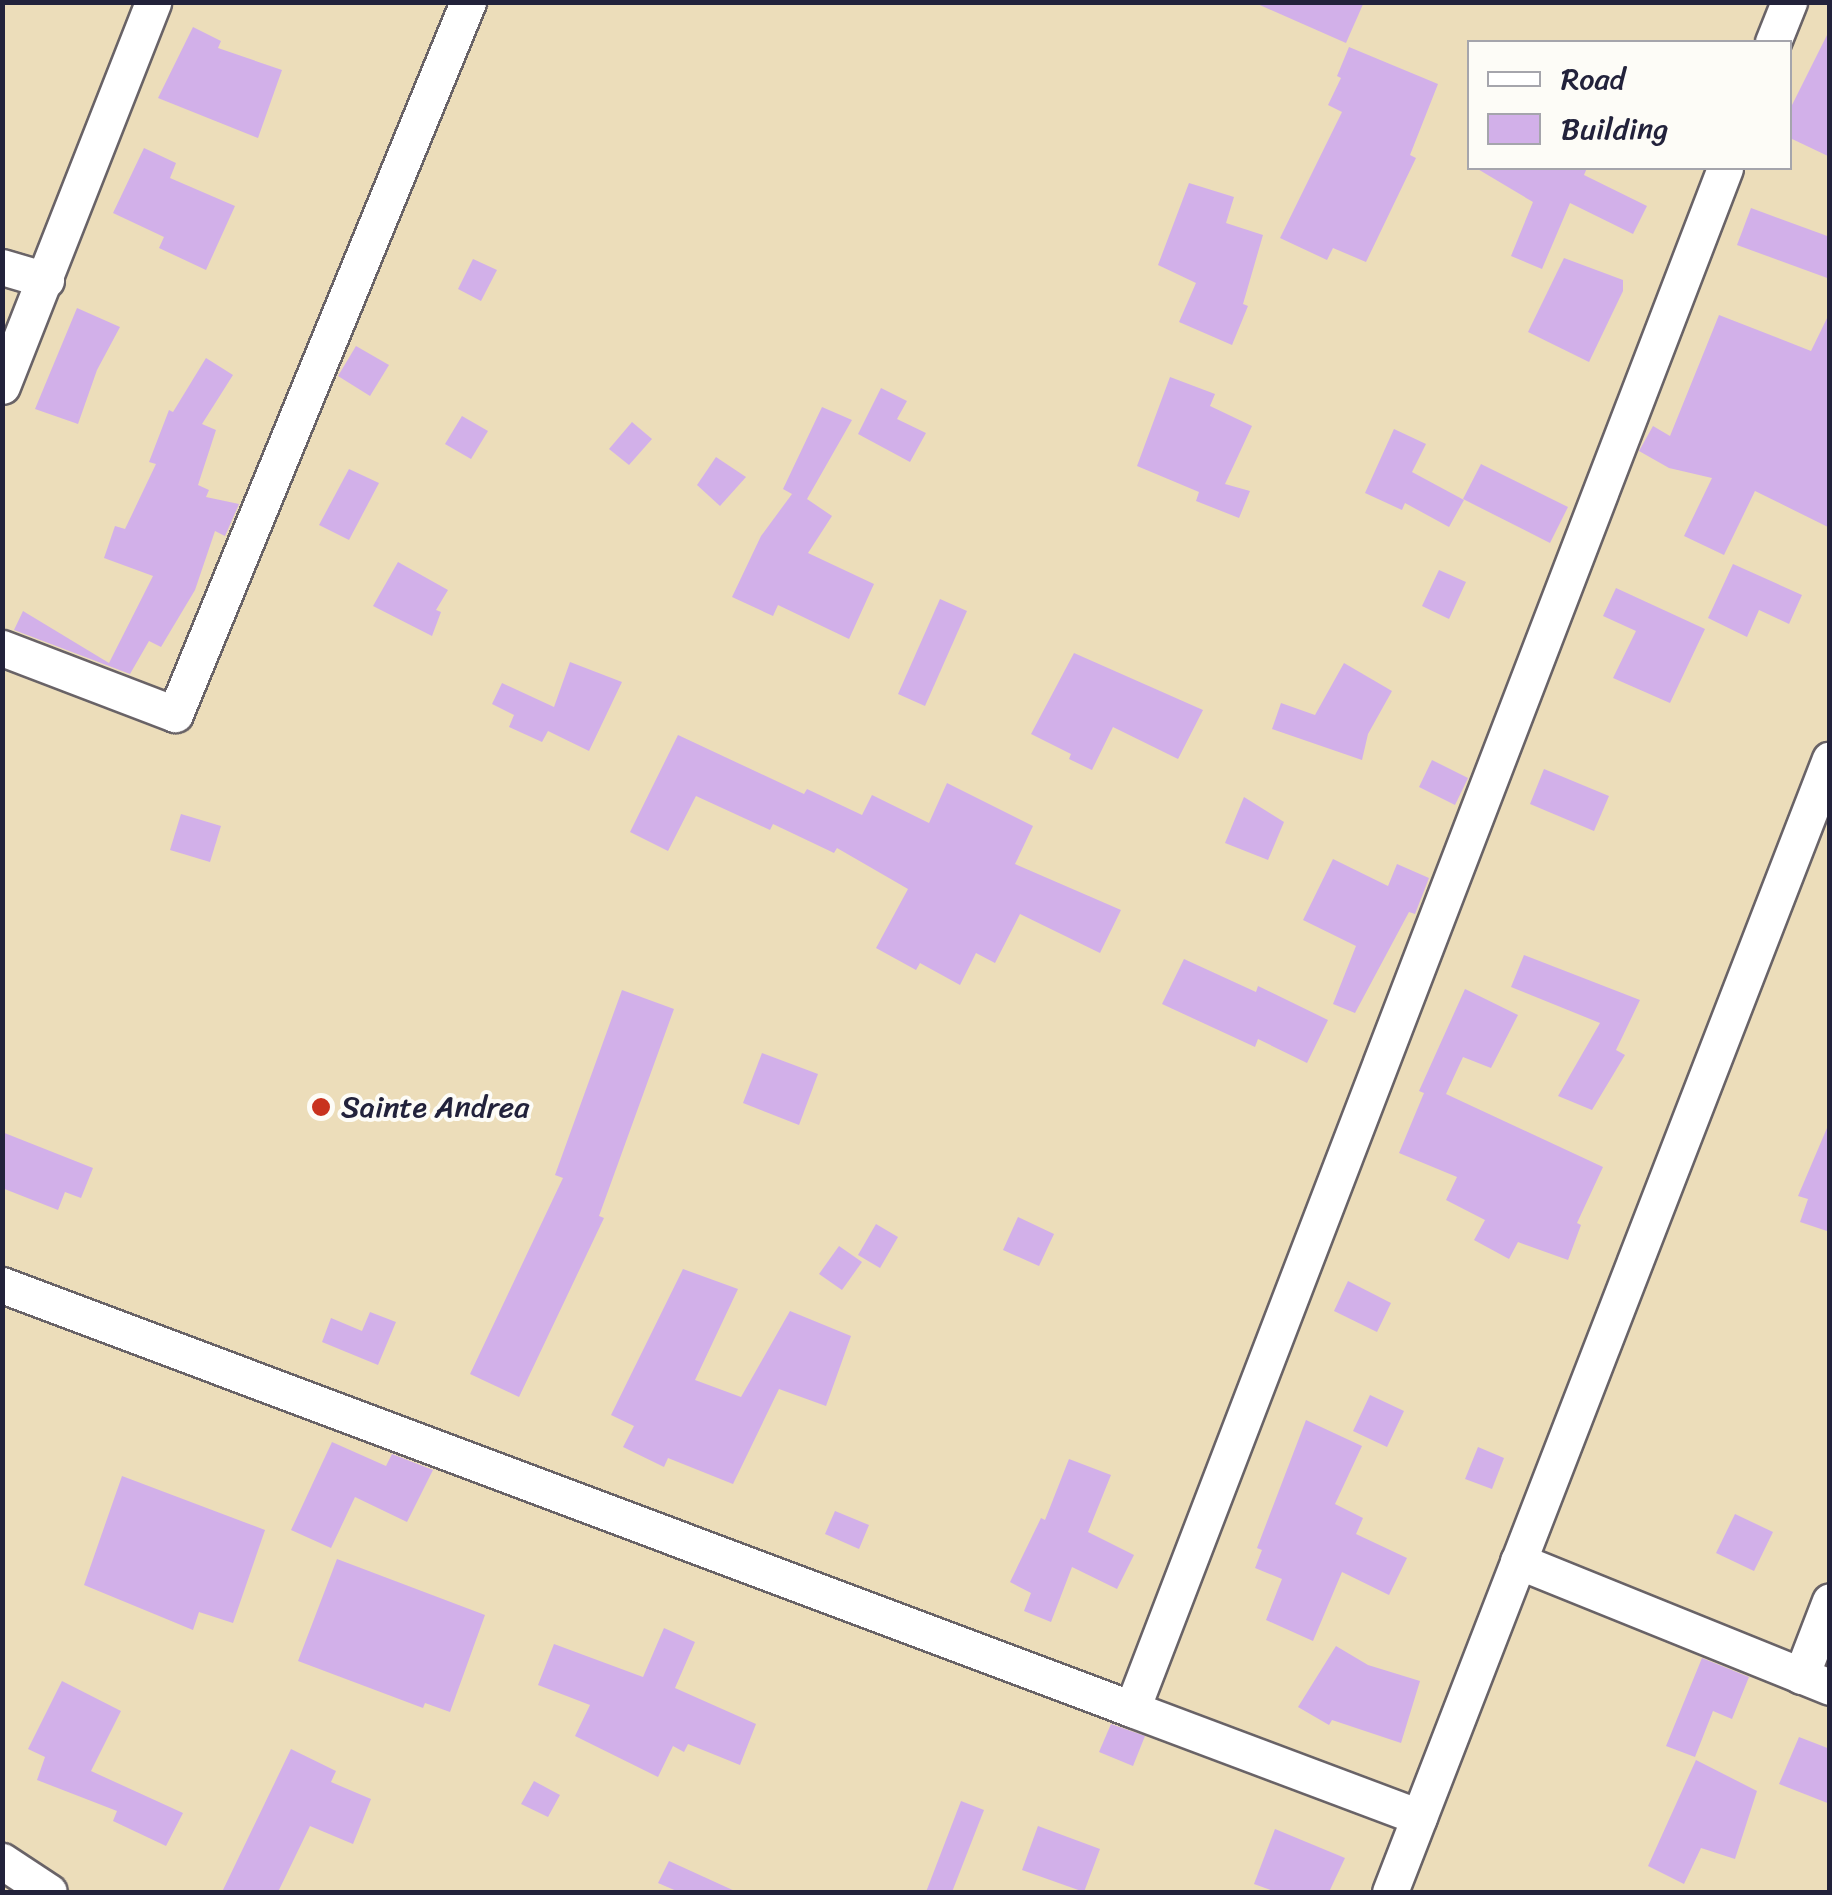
<!DOCTYPE html>
<html>
<head>
<meta charset="utf-8">
<style>
  body { margin:0 }
  #map { position:relative; width:1832px; height:1895px; overflow:hidden; background:#ecddba; font-family:Sriracha,sans-serif }
  div>[style] { position:absolute }
  .building>* { inset:0; background:#d2b0e9 }
  .roads { filter:drop-shadow(2px 0 #696367) drop-shadow(-2px 0 #696367) drop-shadow(0 2px #696367) drop-shadow(0 -2px #696367) }
  .minor>* { height:35px; margin:-17.5px; padding:0 17.5px; transform-origin:17.5px; border-radius:17.5px; background:#fff }
  .dots>* { width:28px; height:28px; translate:-50% -50%; box-sizing:border-box; border:5px solid #fdfcf7; border-radius:50% }
  span { translate:-50% -50%; white-space:nowrap; text-align:center; line-height:1.15; -webkit-text-stroke:8px #fdfcf7; paint-order:stroke }
  .poi-label { font-size:30px; color:#22223b }
  .left { translate:0 -50%; text-align:left }
  .frame { position:absolute; inset:0; border:5px solid #22223b; pointer-events:none }
  .legend { position:absolute; left:1467px; top:40px; width:325px; height:130px; box-sizing:border-box; background:#fdfcf7; border:2px solid #a5a5ac; margin:0; padding:12px 18px; list-style:none; font-size:30px; color:#22223b }
  .legend li { display:flex; align-items:center; gap:20px; height:50px }
  .legend b { width:50px; border:2px solid #a5a5ac }
</style>
</head>
<body>
<div id="map">
  <div class="building">
    <i style="clip-path:polygon(1253px 2px,1364px 2px,1346px 43px)"></i>
    <i style="clip-path:polygon(193px 27px,221px 41px,218px 48px,282px 70px,258px 138px,158px 98px)"></i>
    <i style="clip-path:polygon(1830px 29px,1830px 157px,1790px 138px,1790px 109px)"></i>
    <i style="clip-path:polygon(1349px 47px,1438px 84px,1410px 155px,1416px 158px,1366px 262px,1333px 248px,1327px 260px,1280px 238px,1342px 112px,1328px 105px,1341px 78px,1337px 76px)"></i>
    <i style="clip-path:polygon(144px 148px,176px 163px,170px 178px,235px 206px,206px 270px,159px 248px,164px 237px,113px 213px)"></i>
    <i style="clip-path:polygon(1476px 168px,1587px 168px,1584px 175px,1647px 206px,1633px 234px,1570px 203px,1542px 269px,1511px 256px,1533px 202px)"></i>
    <i style="clip-path:polygon(1189px 183px,1234px 197px,1226px 223px,1263px 235px,1243px 304px,1248px 306px,1232px 345px,1179px 322px,1196px 283px,1158px 265px)"></i>
    <i style="clip-path:polygon(1751px 208px,1830px 237px,1830px 279px,1737px 245px)"></i>
    <i style="clip-path:polygon(1564px 258px,1623px 280px,1623px 291px,1589px 362px,1528px 332px)"></i>
    <i style="clip-path:polygon(473px 259px,497px 270px,481px 301px,458px 289px)"></i>
    <i style="clip-path:polygon(77px 308px,120px 327px,97px 370px,78px 424px,35px 409px)"></i>
    <i style="clip-path:polygon(1830px 312px,1830px 528px,1755px 491px,1724px 555px,1684px 536px,1712px 478px,1669px 468px,1639px 451px,1653px 426px,1670px 436px,1719px 315px,1811px 351px)"></i>
    <i style="clip-path:polygon(356px 346px,389px 365px,370px 396px,338px 376px)"></i>
    <i style="clip-path:polygon(206px 358px,233px 375px,202px 424px,216px 430px,198px 485px,209px 490px,206px 497px,239px 504px,225px 536px,215px 531px,195px 590px,161px 647px,149px 641px,130px 674px,14px 630px,23px 611px,109px 663px,153px 576px,104px 558px,115px 526px,125px 529px,156px 464px,149px 462px,169px 410px,173px 412px)"></i>
    <i style="clip-path:polygon(1170px 377px,1215px 394px,1210px 406px,1252px 426px,1225px 484px,1250px 491px,1239px 518px,1196px 501px,1199px 492px,1137px 466px)"></i>
    <i style="clip-path:polygon(881px 388px,907px 401px,897px 419px,926px 433px,910px 462px,858px 434px)"></i>
    <i style="clip-path:polygon(822px 407px,852px 420px,807px 499px,832px 516px,808px 553px,874px 584px,849px 639px,778px 605px,773px 616px,732px 597px,761px 536px,792px 494px,783px 489px)"></i>
    <i style="clip-path:polygon(462px 416px,488px 431px,471px 459px,445px 444px)"></i>
    <i style="clip-path:polygon(632px 422px,652px 439px,629px 465px,609px 449px)"></i>
    <i style="clip-path:polygon(1394px 429px,1426px 444px,1412px 472px,1464px 500px,1449px 527px,1405px 503px,1402px 510px,1365px 493px)"></i>
    <i style="clip-path:polygon(716px 457px,746px 477px,720px 506px,697px 485px)"></i>
    <i style="clip-path:polygon(1481px 464px,1568px 507px,1550px 543px,1463px 499px)"></i>
    <i style="clip-path:polygon(349px 469px,379px 483px,349px 540px,319px 525px)"></i>
    <i style="clip-path:polygon(398px 562px,448px 590px,436px 610px,441px 612px,432px 636px,373px 606px)"></i>
    <i style="clip-path:polygon(1733px 564px,1802px 595px,1789px 624px,1759px 610px,1747px 637px,1708px 618px)"></i>
    <i style="clip-path:polygon(1439px 570px,1466px 582px,1449px 619px,1422px 606px)"></i>
    <i style="clip-path:polygon(1616px 588px,1705px 629px,1670px 703px,1613px 678px,1636px 631px,1603px 616px)"></i>
    <i style="clip-path:polygon(940px 599px,967px 611px,925px 706px,898px 694px)"></i>
    <i style="clip-path:polygon(1074px 653px,1203px 710px,1178px 759px,1113px 727px,1092px 770px,1069px 759px,1071px 754px,1031px 734px)"></i>
    <i style="clip-path:polygon(570px 662px,622px 682px,589px 751px,548px 731px,542px 742px,509px 727px,514px 715px,492px 704px,502px 683px,554px 707px)"></i>
    <i style="clip-path:polygon(1344px 663px,1392px 691px,1368px 734px,1362px 760px,1272px 729px,1281px 703px,1315px 715px)"></i>
    <i style="clip-path:polygon(678px 735px,804px 794px,807px 789px,862px 815px,872px 795px,929px 823px,947px 783px,1033px 826px,1015px 864px,1121px 910px,1100px 953px,1020px 914px,995px 963px,976px 953px,960px 985px,920px 963px,916px 970px,876px 948px,908px 889px,837px 848px,834px 853px,773px 824px,770px 830px,696px 796px,668px 851px,630px 832px)"></i>
    <i style="clip-path:polygon(1432px 760px,1468px 778px,1455px 805px,1419px 787px)"></i>
    <i style="clip-path:polygon(1544px 769px,1609px 796px,1594px 831px,1530px 804px)"></i>
    <i style="clip-path:polygon(1244px 797px,1284px 822px,1268px 860px,1225px 843px)"></i>
    <i style="clip-path:polygon(181px 814px,221px 826px,210px 862px,170px 850px)"></i>
    <i style="clip-path:polygon(1333px 859px,1388px 886px,1397px 864px,1429px 878px,1415px 914px,1409px 912px,1355px 1013px,1333px 1004px,1356px 946px,1303px 920px)"></i>
    <i style="clip-path:polygon(1524px 955px,1640px 1000px,1616px 1050px,1625px 1055px,1592px 1110px,1558px 1096px,1600px 1023px,1511px 987px)"></i>
    <i style="clip-path:polygon(1184px 959px,1256px 992px,1258px 986px,1328px 1020px,1307px 1063px,1258px 1039px,1255px 1047px,1162px 1004px)"></i>
    <i style="clip-path:polygon(1465px 989px,1518px 1015px,1491px 1068px,1463px 1057px,1446px 1094px,1603px 1167px,1577px 1223px,1581px 1225px,1568px 1260px,1518px 1242px,1509px 1259px,1474px 1240px,1485px 1220px,1446px 1200px,1457px 1177px,1399px 1153px,1424px 1093px,1419px 1091px)"></i>
    <i style="clip-path:polygon(622px 990px,674px 1009px,599px 1216px,604px 1218px,519px 1397px,470px 1374px,563px 1178px,555px 1175px)"></i>
    <i style="clip-path:polygon(762px 1053px,818px 1074px,799px 1125px,743px 1103px)"></i>
    <i style="clip-path:polygon(1830px 1121px,1830px 1232px,1800px 1222px,1808px 1199px,1798px 1196px)"></i>
    <i style="clip-path:polygon(2px 1132px,93px 1168px,81px 1198px,65px 1192px,58px 1210px,2px 1188px)"></i>
    <i style="clip-path:polygon(1018px 1217px,1054px 1234px,1039px 1266px,1003px 1250px)"></i>
    <i style="clip-path:polygon(876px 1224px,898px 1237px,880px 1268px,858px 1255px)"></i>
    <i style="clip-path:polygon(839px 1246px,862px 1262px,842px 1290px,819px 1274px)"></i>
    <i style="clip-path:polygon(683px 1269px,738px 1289px,695px 1380px,741px 1397px,790px 1311px,851px 1336px,826px 1406px,779px 1389px,733px 1484px,668px 1458px,664px 1467px,623px 1447px,634px 1426px,611px 1415px)"></i>
    <i style="clip-path:polygon(1348px 1281px,1391px 1303px,1377px 1332px,1334px 1311px)"></i>
    <i style="clip-path:polygon(370px 1312px,396px 1322px,378px 1365px,322px 1342px,331px 1318px,362px 1331px)"></i>
    <i style="clip-path:polygon(1370px 1395px,1404px 1411px,1387px 1447px,1353px 1431px)"></i>
    <i style="clip-path:polygon(1306px 1420px,1362px 1446px,1335px 1504px,1363px 1518px,1356px 1534px,1407px 1558px,1389px 1595px,1342px 1572px,1313px 1641px,1266px 1620px,1282px 1579px,1255px 1568px,1262px 1550px,1257px 1548px)"></i>
    <i style="clip-path:polygon(332px 1442px,386px 1466px,392px 1454px,433px 1470px,407px 1522px,355px 1497px,331px 1548px,291px 1530px)"></i>
    <i style="clip-path:polygon(1478px 1447px,1504px 1458px,1492px 1489px,1465px 1479px)"></i>
    <i style="clip-path:polygon(1069px 1459px,1111px 1475px,1088px 1532px,1134px 1555px,1117px 1589px,1072px 1567px,1051px 1622px,1024px 1611px,1031px 1593px,1010px 1582px,1041px 1518px,1045px 1520px)"></i>
    <i style="clip-path:polygon(122px 1476px,265px 1530px,233px 1623px,199px 1612px,193px 1630px,84px 1585px)"></i>
    <i style="clip-path:polygon(835px 1511px,869px 1525px,859px 1549px,825px 1534px)"></i>
    <i style="clip-path:polygon(1735px 1514px,1773px 1532px,1754px 1571px,1716px 1553px)"></i>
    <i style="clip-path:polygon(337px 1559px,485px 1615px,450px 1712px,425px 1703px,423px 1708px,298px 1661px)"></i>
    <i style="clip-path:polygon(664px 1628px,695px 1642px,675px 1688px,756px 1724px,740px 1765px,688px 1744px,684px 1752px,673px 1746px,658px 1777px,575px 1736px,590px 1705px,538px 1685px,554px 1644px,643px 1677px)"></i>
    <i style="clip-path:polygon(1336px 1646px,1368px 1665px,1420px 1681px,1401px 1743px,1332px 1720px,1329px 1725px,1298px 1707px)"></i>
    <i style="clip-path:polygon(1702px 1658px,1749px 1677px,1732px 1719px,1713px 1711px,1695px 1757px,1666px 1746px)"></i>
    <i style="clip-path:polygon(62px 1681px,121px 1711px,91px 1771px,183px 1813px,166px 1846px,113px 1821px,117px 1811px,37px 1780px,45px 1757px,28px 1749px)"></i>
    <i style="clip-path:polygon(1111px 1724px,1145px 1736px,1133px 1766px,1099px 1752px)"></i>
    <i style="clip-path:polygon(1799px 1737px,1830px 1749px,1830px 1804px,1779px 1784px)"></i>
    <i style="clip-path:polygon(291px 1749px,336px 1771px,331px 1782px,371px 1799px,353px 1844px,310px 1826px,278px 1892px,222px 1892px)"></i>
    <i style="clip-path:polygon(1696px 1760px,1757px 1791px,1735px 1859px,1701px 1848px,1684px 1884px,1648px 1866px)"></i>
    <i style="clip-path:polygon(534px 1781px,560px 1795px,548px 1817px,521px 1804px)"></i>
    <i style="clip-path:polygon(961px 1801px,984px 1810px,952px 1892px,926px 1892px)"></i>
    <i style="clip-path:polygon(1038px 1826px,1100px 1849px,1084px 1892px,1022px 1870px)"></i>
    <i style="clip-path:polygon(1275px 1829px,1345px 1858px,1329px 1892px,1276px 1892px,1254px 1884px)"></i>
    <i style="clip-path:polygon(669px 1861px,737px 1892px,679px 1892px,658px 1883px)"></i>
  </div>
  <div class="roads">
    <div class="minor">
      <i style="left:1773px;top:42px;width:43px;rotate:-68.2deg"></i>
      <i style="left:2px;top:267px;width:46px;rotate:16.5deg"></i>
      <i style="left:2px;top:386px;width:413px;rotate:-68.5deg"></i>
      <i style="left:2px;top:648px;width:185px;rotate:20.9deg"></i>
      <i style="left:175px;top:714px;width:770px;rotate:-67.63deg"></i>
      <i style="left:2px;top:1285px;width:1207px;rotate:20.57deg"></i>
      <i style="left:1518px;top:1561px;width:336px;rotate:22deg"></i>
      <i style="left:1801px;top:1676px;width:80px;rotate:-68.9deg"></i>
      <i style="left:1419px;top:1817px;width:307px;rotate:-159.4deg"></i>
      <i style="left:1132px;top:1709px;width:1651px;rotate:-68.95deg"></i>
      <i style="left:2px;top:1861px;width:56px;rotate:33.4deg"></i>
      <i style="left:1390px;top:1892px;width:1215px;rotate:-68.78deg"></i>
    </div>
  </div>
  <div class="dots">
    <i style="left:321px;top:1107px;background:#c8321e"></i>
  </div>
  <div class="poi-label">
    <span class="left" style="left:341px;top:1107px">Sainte Andrea</span>
  </div>
  <div class="frame"></div>
  <ul class="legend">
  <li><b style="height:12px;background:#fff"></b>Road</li>
  <li><b style="height:28px;background:#d2b0e9"></b>Building</li>
  </ul>
</div>
</body>
</html>
